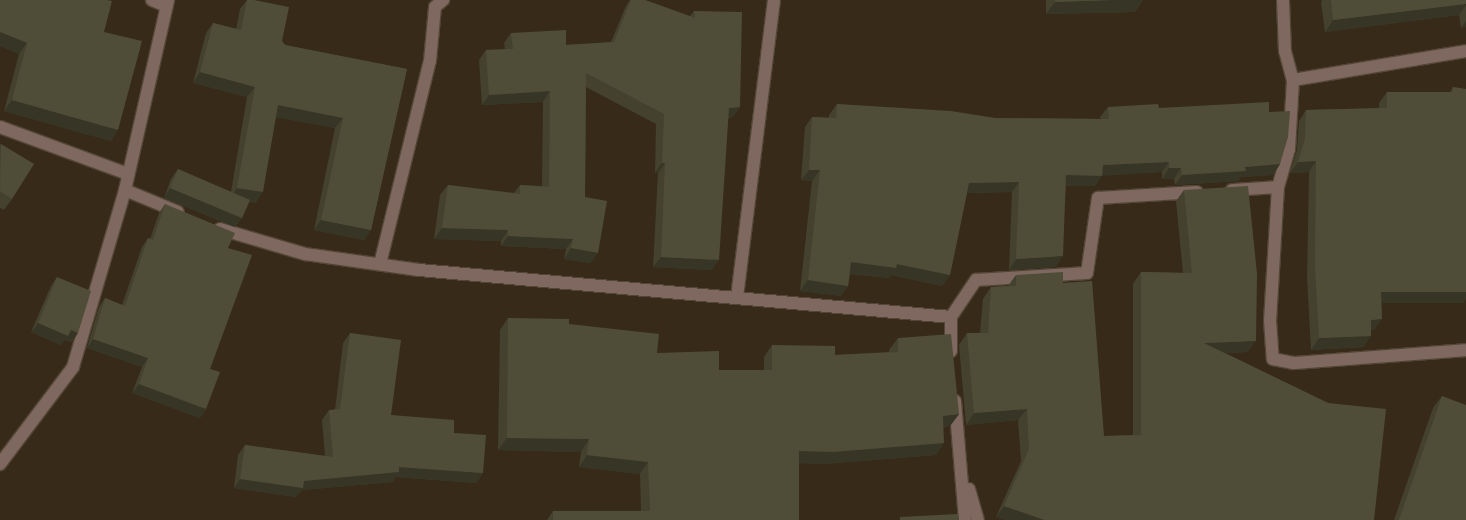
<!DOCTYPE html>
<html>
<head>
<meta charset="utf-8">
<style>
  body { margin:0 }
  #map { position:relative; width:1466px; height:520px; overflow:hidden; background:#372a19; font-family:Cabin,sans-serif }
  div>[style] { position:absolute }
  .roads { filter:drop-shadow(1px 0 #534636) drop-shadow(-1px 0 #534636) drop-shadow(0 1px #534636) drop-shadow(0 -1px #534636) }
  .street>* { height:12px; margin:-6px; padding:0 6px; transform-origin:6px; border-radius:6px; background:#7e685f }
  .wall>* { inset:0; background:#44422f }
  .shaded-wall>* { inset:0; background:#373626 }
  .building>* { inset:0; background:#4f4d37 }
  span { translate:-50% -50%; white-space:nowrap; text-align:center; line-height:1.15; -webkit-text-stroke:4.5px #372a19; paint-order:stroke }
</style>
</head>
<body>
<div id="map">
  <div class="roads">
    <div class="street">
      <i style="left:152px;top:0;width:15px;rotate:23deg"></i>
      <i style="left:1283px;top:0;width:51px;rotate:87.8deg"></i>
      <i style="left:1285px;top:51px;width:30px;rotate:75deg"></i>
      <i style="left:1293px;top:80px;width:69px;rotate:93.3deg"></i>
      <i style="left:1289px;top:149px;width:40px;rotate:106deg"></i>
      <i style="left:1278px;top:187px;width:133px;rotate:93.4deg"></i>
      <i style="left:1270px;top:320px;width:39px;rotate:86deg"></i>
      <i style="left:1273px;top:359px;width:21px;rotate:11deg"></i>
      <i style="left:1294px;top:363px;width:172px;rotate:-4.3deg"></i>
      <i style="left:1293px;top:80px;width:175px;rotate:-9.5deg"></i>
      <i style="left:0;top:127px;width:136px;rotate:20.2deg"></i>
      <i style="left:125px;top:190px;width:57px;rotate:22.5deg"></i>
      <i style="left:1232px;top:190px;width:46px;rotate:-3.7deg"></i>
      <i style="left:220px;top:229px;width:89px;rotate:16.4deg"></i>
      <i style="left:305px;top:254px;width:115px;rotate:8deg"></i>
      <i style="left:419px;top:270px;width:534px;rotate:5.05deg"></i>
      <i style="left:951px;top:317px;width:34px;rotate:90deg"></i>
      <i style="left:380px;top:264px;width:209px;rotate:-76.2deg"></i>
      <i style="left:430px;top:61px;width:54px;rotate:-84.7deg"></i>
      <i style="left:435px;top:7px;width:11px;rotate:-41deg"></i>
      <i style="left:737px;top:297px;width:299px;rotate:-82.9deg"></i>
      <i style="left:951px;top:317px;width:45px;rotate:-56deg"></i>
      <i style="left:976px;top:280px;width:111px;rotate:-3.6deg"></i>
      <i style="left:1087px;top:273px;width:76px;rotate:-81.7deg"></i>
      <i style="left:1098px;top:198px;width:99px;rotate:-3.5deg"></i>
      <i style="left:955px;top:401px;width:119px;rotate:85.2deg"></i>
      <i style="left:0;top:464px;width:121px;rotate:-53deg"></i>
      <i style="left:73px;top:367px;width:184px;rotate:-73.6deg"></i>
      <i style="left:125px;top:190px;width:195px;rotate:-77.2deg"></i>
      <i style="left:969px;top:489px;width:32px;rotate:74deg"></i>
    </div>
  </div>
  <div class="wall">
    <i style="clip-path:polygon(247px 0,254px 0,285px 45px,407px 69px,371px 230px,364px 240px,314px 230px,335px 128px,276px 117px,256px 203px,249px 202px,242px 218px,235px 227px,164px 198px,171px 179px,178px 169px,231px 192px,247px 97px,193px 83px,206px 33px,213px 23px,236px 29px,240px 9px)"></i>
    <i style="clip-path:polygon(630px 0,645px 0,690px 16px,694px 11px,740px 107px,733px 117px,728px 118px,712px 270px,653px 267px,658px 173px,655px 173px,656px 124px,586px 87px,585px 197px,591px 263px,564px 259px,566px 249px,501px 246px,501px 241px,434px 239px,440px 195px,448px 185px,514px 193px,520px 185px,542px 186px,543px 102px,482px 105px,479px 60px,486px 50px,505px 49px,504px 43px,511px 33px,566px 45px,611px 42px,626px 6px)"></i>
    <i style="clip-path:polygon(1046px 0,1143px 0,1135px 12px,1046px 14px)"></i>
    <i style="clip-path:polygon(1322px 0,1466px 0,1466px 27px,1461px 28px,1459px 15px,1325px 32px,1321px 2px)"></i>
    <i style="clip-path:polygon(104px 32px,111px 141px,4px 111px,19px 54px,0 46px)"></i>
    <i style="clip-path:polygon(1453px 87px,1463px 303px,1381px 303px,1374px 330px,1371px 330px,1364px 347px,1311px 350px,1307px 277px,1309px 172px,1290px 173px,1297px 150px,1299px 121px,1306px 110px,1379px 108px,1379px 103px,1387px 92px,1450px 92px)"></i>
    <i style="clip-path:polygon(837px 104px,995px 118px,1101px 119px,1100px 117px,1108px 107px,1159px 108px,1269px 112px,1280px 164px,1273px 175px,1241px 177px,1238px 181px,1175px 185px,1174px 179px,1162px 179px,1162px 172px,1102px 175px,1095px 186px,1066px 186px,1056px 267px,1009px 270px,1012px 192px,967px 193px,950px 275px,942px 286px,891px 275px,889px 278px,850px 274px,848px 286px,841px 296px,800px 291px,812px 181px,801px 180px,805px 127px,812px 117px,829px 118px,829px 115px)"></i>
    <i style="clip-path:polygon(1px 144px,12px 199px,4px 210px,0 208px,0 145px)"></i>
    <i style="clip-path:polygon(1184px 190px,1248px 352px,1225px 353px,1328px 403px,996px 517px,1021px 461px,1018px 420px,966px 425px,959px 345px,967px 333px,980px 333px,983px 299px,991px 287px,1008px 286px,1016px 275px,1063px 283px,1104px 436px,1133px 435px,1133px 284px,1141px 272px,1183px 273px,1176px 201px)"></i>
    <i style="clip-path:polygon(165px 204px,228px 248px,210px 369px,200px 418px,132px 393px,142px 367px,87px 348px,99px 307px,105px 298px,122px 305px,142px 247px,148px 238px,150px 239px,159px 213px)"></i>
    <i style="clip-path:polygon(57px 277px,72px 342px,65px 340px,61px 345px,31px 332px,51px 286px)"></i>
    <i style="clip-path:polygon(508px 318px,569px 324px,657px 353px,719px 370px,764px 370px,764px 357px,772px 345px,835px 355px,889px 352px,889px 350px,898px 338px,959px 414px,950px 426px,943px 427px,936px 455px,824px 464px,799px 463px,799px 520px,547px 520px,553px 511px,641px 511px,640px 474px,579px 467px,581px 452px,498px 450px,500px 330px)"></i>
    <i style="clip-path:polygon(350px 333px,391px 415px,454px 433px,483px 473px,476px 483px,396px 477px,393px 482px,302px 490px,296px 497px,234px 488px,238px 455px,245px 445px,325px 456px,322px 420px,329px 410px,335px 410px,343px 343px)"></i>
    <i style="clip-path:polygon(1442px 396px,1466px 520px,1394px 520px,1433px 408px)"></i>
  </div>
  <div class="shaded-wall">
    <i style="clip-path:polygon(1113px 0,1143px 0,1135px 12px,1046px 14px,1055px 2px)"></i>
    <i style="clip-path:polygon(1466px 4px,1466px 5px,1459px 15px,1325px 32px,1333px 20px)"></i>
    <i style="clip-path:polygon(1466px 21px,1466px 27px,1461px 28px)"></i>
    <i style="clip-path:polygon(0 32px,27px 43px,19px 54px,0 46px)"></i>
    <i style="clip-path:polygon(200px 72px,255px 87px,247px 97px,193px 83px)"></i>
    <i style="clip-path:polygon(550px 91px,543px 102px,482px 105px,489px 95px)"></i>
    <i style="clip-path:polygon(12px 100px,118px 130px,111px 141px,4px 111px)"></i>
    <i style="clip-path:polygon(278px 105px,343px 118px,335px 128px,270px 116px)"></i>
    <i style="clip-path:polygon(740px 107px,733px 117px,721px 118px,729px 108px)"></i>
    <i style="clip-path:polygon(1316px 161px,1309px 172px,1290px 173px,1298px 162px)"></i>
    <i style="clip-path:polygon(1169px 162px,1162px 172px,1101px 176px,1102px 176px,1095px 186px,1059px 186px,1066px 175px,1103px 165px)"></i>
    <i style="clip-path:polygon(662px 163px,665px 163px,658px 173px,655px 173px)"></i>
    <i style="clip-path:polygon(1280px 164px,1273px 175px,1241px 177px,1238px 181px,1175px 185px,1182px 175px,1245px 167px)"></i>
    <i style="clip-path:polygon(1169px 168px,1181px 168px,1174px 179px,1162px 179px)"></i>
    <i style="clip-path:polygon(809px 170px,820px 170px,812px 181px,801px 180px)"></i>
    <i style="clip-path:polygon(1019px 182px,1012px 192px,962px 193px,969px 183px)"></i>
    <i style="clip-path:polygon(170px 188px,242px 218px,235px 227px,164px 198px)"></i>
    <i style="clip-path:polygon(237px 188px,263px 192px,256px 203px,230px 199px)"></i>
    <i style="clip-path:polygon(321px 220px,371px 230px,364px 240px,314px 230px)"></i>
    <i style="clip-path:polygon(442px 228px,508px 230px,501px 241px,434px 239px)"></i>
    <i style="clip-path:polygon(508px 236px,573px 239px,566px 249px,501px 246px)"></i>
    <i style="clip-path:polygon(571px 248px,598px 253px,591px 263px,564px 259px)"></i>
    <i style="clip-path:polygon(1063px 256px,1056px 267px,1009px 270px,1016px 259px)"></i>
    <i style="clip-path:polygon(661px 257px,719px 260px,712px 270px,653px 267px)"></i>
    <i style="clip-path:polygon(851px 262px,897px 264px,950px 275px,942px 286px,891px 275px,889px 278px,844px 273px)"></i>
    <i style="clip-path:polygon(808px 280px,848px 286px,841px 296px,800px 291px)"></i>
    <i style="clip-path:polygon(1381px 292px,1466px 292px,1466px 299px,1463px 303px,1373px 303px)"></i>
    <i style="clip-path:polygon(1382px 319px,1374px 330px,1363px 331px,1371px 320px)"></i>
    <i style="clip-path:polygon(38px 323px,71px 330px,78px 333px,72px 342px,65px 340px,61px 345px,31px 332px)"></i>
    <i style="clip-path:polygon(1371px 336px,1364px 347px,1311px 350px,1319px 338px)"></i>
    <i style="clip-path:polygon(93px 339px,148px 358px,142px 367px,87px 348px)"></i>
    <i style="clip-path:polygon(1256px 341px,1248px 352px,1196px 355px,1204px 343px)"></i>
    <i style="clip-path:polygon(139px 384px,206px 409px,200px 418px,132px 393px)"></i>
    <i style="clip-path:polygon(1027px 409px,1018px 420px,966px 425px,974px 413px)"></i>
    <i style="clip-path:polygon(959px 414px,950px 426px,934px 428px,943px 416px)"></i>
    <i style="clip-path:polygon(507px 438px,589px 439px,581px 452px,498px 450px)"></i>
    <i style="clip-path:polygon(944px 443px,936px 455px,824px 464px,791px 463px,799px 451px)"></i>
    <i style="clip-path:polygon(587px 455px,648px 462px,640px 474px,579px 467px)"></i>
    <i style="clip-path:polygon(399px 467px,483px 473px,476px 483px,396px 477px,393px 482px,302px 490px,296px 497px,234px 488px,240px 479px,304px 481px)"></i>
    <i style="clip-path:polygon(1004px 506px,1044px 520px,1004px 520px,996px 517px)"></i>
  </div>
  <div class="building">
    <i style="clip-path:polygon(0 0,107px 0,112px 1px,104px 32px,142px 41px,118px 130px,12px 100px,27px 43px,0 32px)"></i>
    <i style="clip-path:polygon(247px 0,254px 0,289px 7px,282px 41px,285px 45px,407px 69px,371px 230px,321px 220px,343px 118px,278px 105px,263px 192px,237px 188px,255px 87px,200px 72px,213px 23px,241px 30px)"></i>
    <i style="clip-path:polygon(631px 0,645px 0,695px 18px,694px 11px,742px 12px,740px 107px,729px 108px,719px 260px,661px 257px,665px 163px,662px 163px,664px 114px,586px 73px,585px 197px,607px 201px,598px 253px,571px 248px,573px 239px,508px 236px,508px 230px,442px 228px,448px 185px,520px 194px,520px 185px,549px 187px,550px 91px,489px 95px,486px 50px,513px 49px,511px 33px,566px 30px,566px 45px,614px 42px)"></i>
    <i style="clip-path:polygon(1055px 0,1113px 0,1055px 2px)"></i>
    <i style="clip-path:polygon(1331px 0,1466px 0,1466px 4px,1333px 20px)"></i>
    <i style="clip-path:polygon(1453px 87px,1466px 89px,1466px 292px,1381px 292px,1382px 319px,1371px 320px,1371px 336px,1319px 338px,1315px 266px,1316px 161px,1298px 162px,1305px 139px,1306px 110px,1387px 108px,1387px 92px,1452px 92px)"></i>
    <i style="clip-path:polygon(1269px 102px,1269px 112px,1290px 111px,1288px 137px,1280px 164px,1245px 167px,1246px 171px,1182px 175px,1181px 168px,1169px 168px,1169px 162px,1103px 165px,1102px 176px,1066px 175px,1063px 256px,1016px 259px,1019px 182px,969px 183px,950px 275px,897px 264px,896px 268px,851px 262px,848px 286px,808px 280px,820px 170px,809px 170px,812px 117px,836px 118px,837px 104px,951px 111px,995px 118px,1109px 119px,1108px 107px,1158px 104px,1159px 108px)"></i>
    <i style="clip-path:polygon(1px 144px,34px 164px,12px 199px,0 191px)"></i>
    <i style="clip-path:polygon(178px 169px,250px 200px,242px 218px,170px 188px)"></i>
    <i style="clip-path:polygon(1248px 186px,1257px 274px,1256px 341px,1204px 343px,1328px 403px,1386px 409px,1374px 520px,1044px 520px,1004px 506px,1029px 449px,1027px 409px,974px 413px,967px 333px,988px 333px,991px 287px,1016px 286px,1016px 275px,1063px 272px,1063px 283px,1092px 281px,1104px 436px,1141px 435px,1141px 272px,1192px 273px,1184px 190px)"></i>
    <i style="clip-path:polygon(165px 204px,235px 233px,228px 248px,252px 255px,210px 369px,220px 372px,206px 409px,139px 384px,148px 358px,93px 339px,105px 298px,125px 306px,148px 238px,153px 240px)"></i>
    <i style="clip-path:polygon(57px 277px,91px 291px,78px 333px,71px 330px,68px 336px,38px 323px)"></i>
    <i style="clip-path:polygon(508px 318px,569px 319px,569px 324px,659px 334px,657px 353px,719px 351px,719px 370px,772px 370px,772px 345px,835px 346px,835px 355px,898px 352px,898px 338px,951px 334px,959px 414px,943px 416px,944px 443px,833px 452px,799px 451px,799px 520px,553px 520px,553px 511px,650px 511px,648px 462px,587px 455px,589px 439px,507px 438px)"></i>
    <i style="clip-path:polygon(350px 333px,401px 340px,391px 415px,454px 420px,454px 433px,486px 435px,483px 473px,399px 467px,399px 472px,304px 481px,303px 488px,240px 479px,245px 445px,333px 457px,329px 410px,340px 409px)"></i>
    <i style="clip-path:polygon(1442px 396px,1466px 405px,1466px 520px,1399px 520px)"></i>
    <i style="clip-path:polygon(958px 514px,959px 520px,900px 520px,900px 517px)"></i>
  </div>
</div>
</body>
</html>
